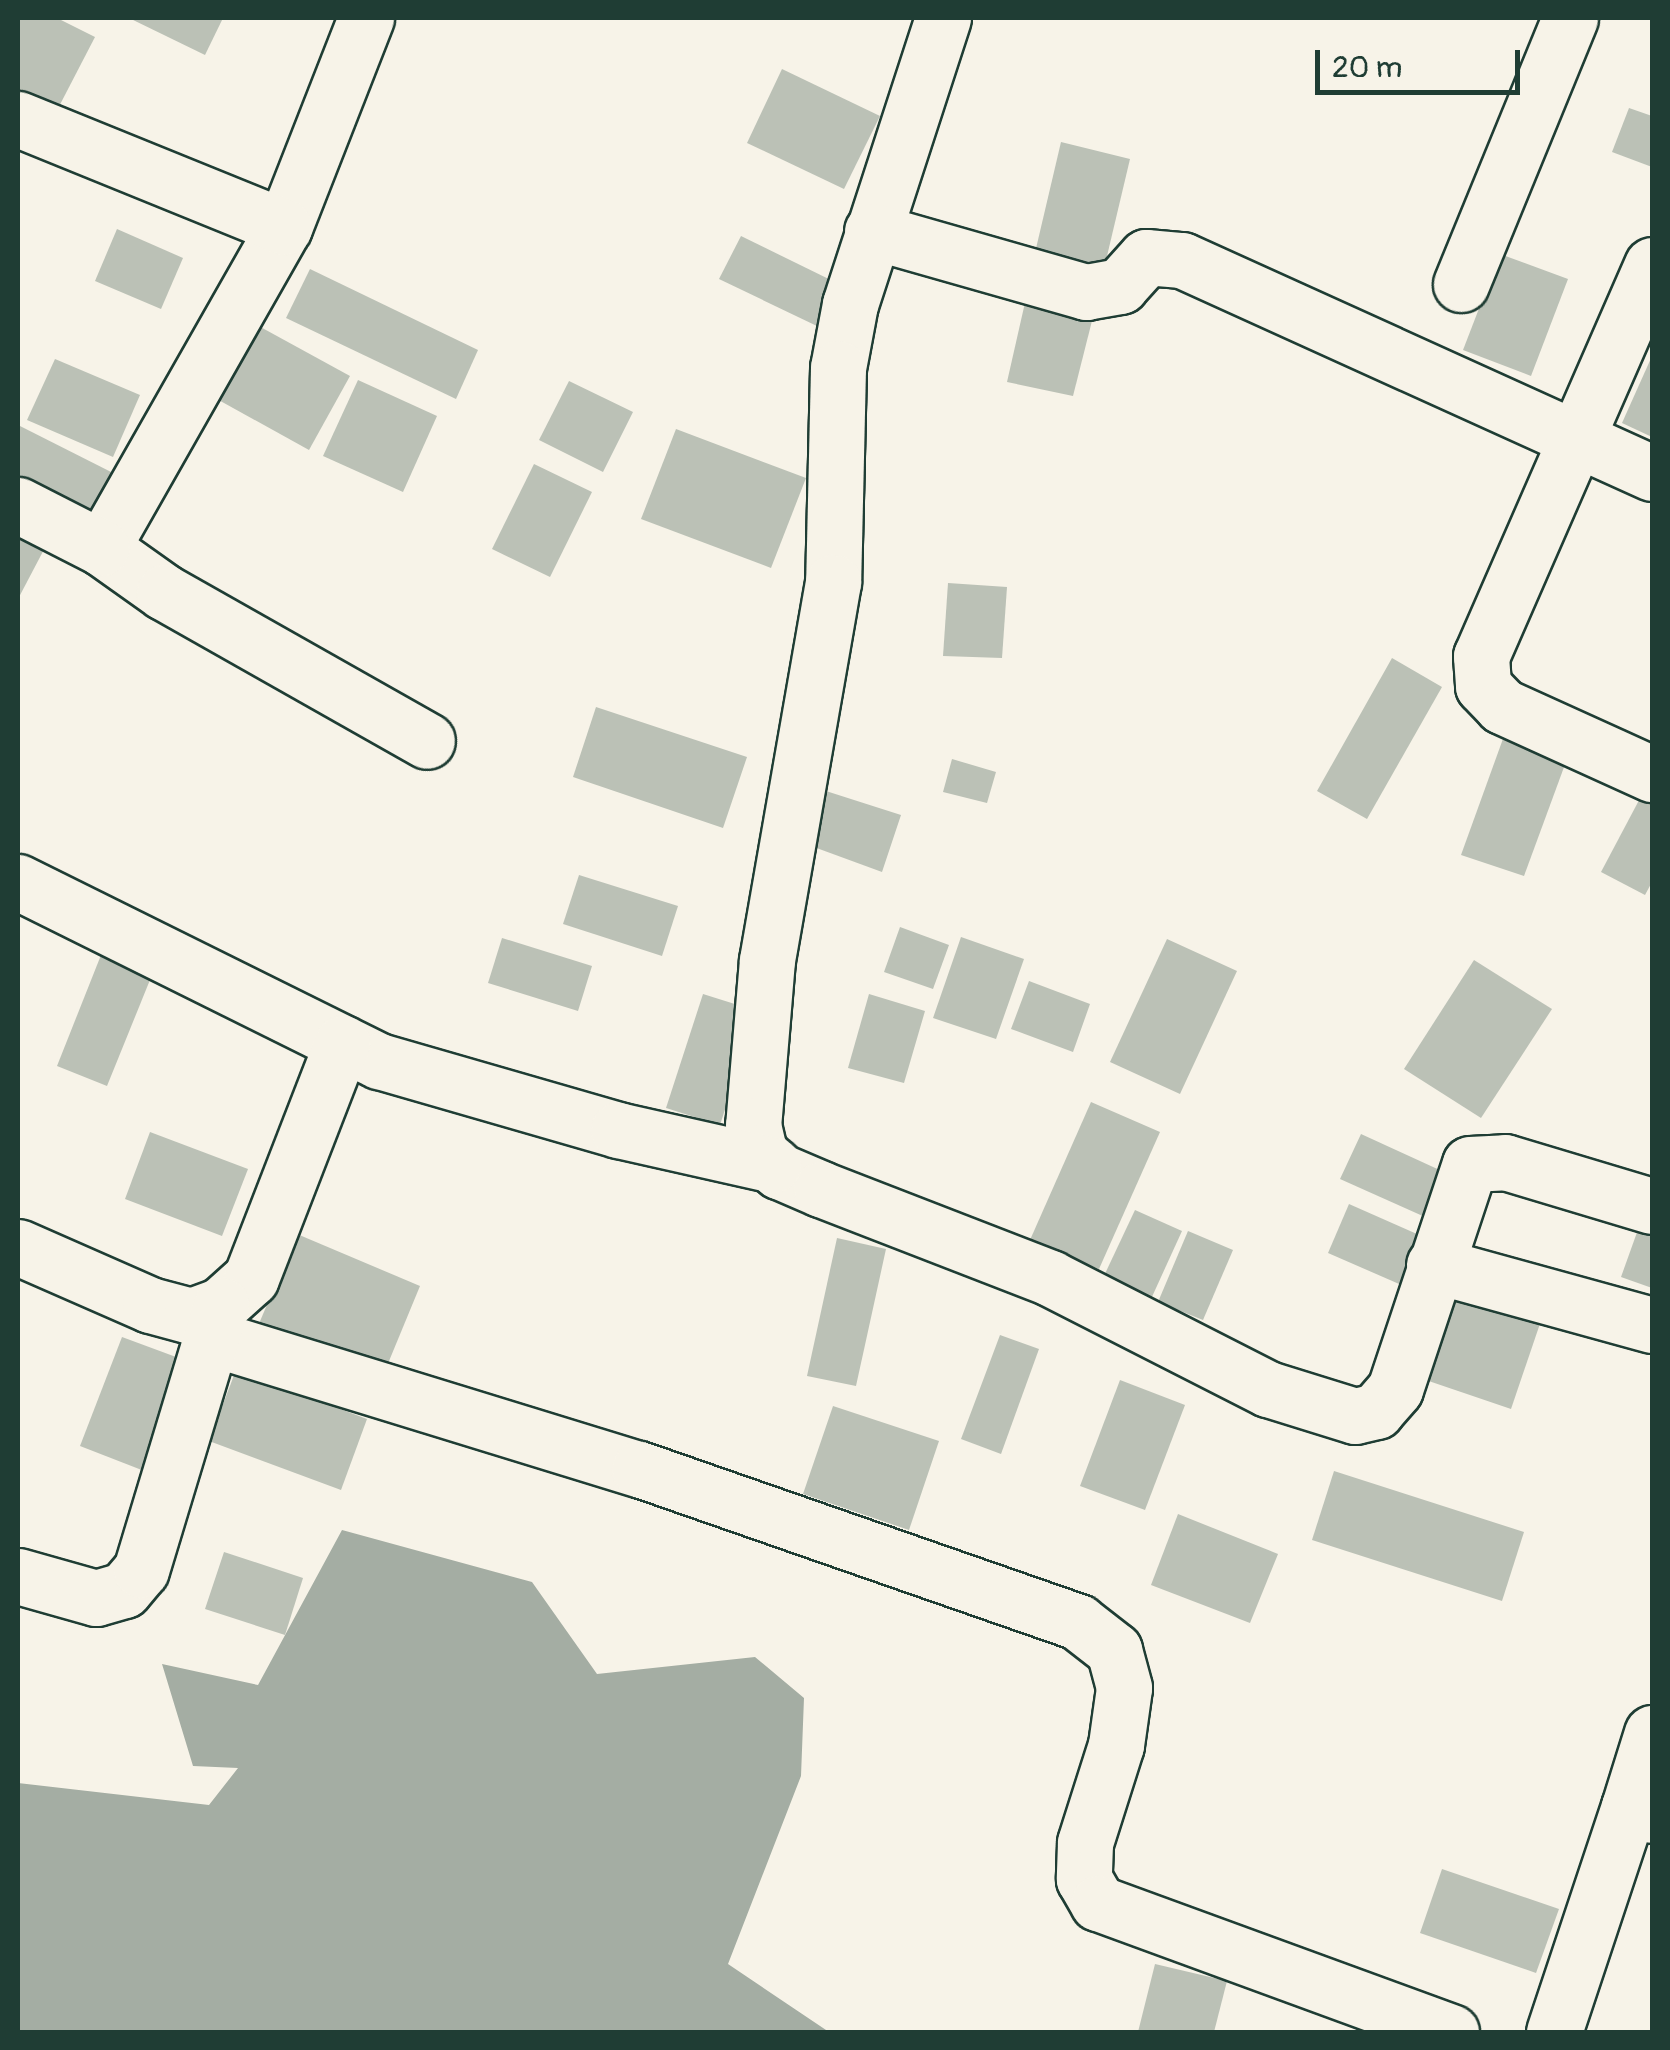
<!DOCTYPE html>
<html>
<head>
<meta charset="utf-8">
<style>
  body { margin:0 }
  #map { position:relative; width:1670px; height:2050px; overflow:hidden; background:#f7f3e8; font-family:Pangolin,sans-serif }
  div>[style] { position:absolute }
  .water>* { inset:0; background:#a4ada3 }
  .building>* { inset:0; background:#bbc1b6 }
  .roads { filter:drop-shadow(2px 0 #1f3d34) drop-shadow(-2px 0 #1f3d34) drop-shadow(0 2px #1f3d34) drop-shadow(0 -2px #1f3d34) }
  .minor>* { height:55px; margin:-27.5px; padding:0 27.5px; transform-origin:27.5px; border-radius:27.5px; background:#f7f3e8 }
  span { translate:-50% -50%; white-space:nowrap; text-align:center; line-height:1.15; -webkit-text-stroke:8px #f7f3e8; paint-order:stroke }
  .frame { position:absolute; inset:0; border:20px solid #1f3d34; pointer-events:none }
  .scale { position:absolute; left:1315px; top:50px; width:205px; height:45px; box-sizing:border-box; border:5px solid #1f3d34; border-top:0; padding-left:12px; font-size:30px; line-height:35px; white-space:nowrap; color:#1f3d34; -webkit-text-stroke:8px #f7f3e8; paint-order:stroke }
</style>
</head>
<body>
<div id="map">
  <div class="water">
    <i style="clip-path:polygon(342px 1530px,532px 1582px,597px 1674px,755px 1657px,804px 1698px,801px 1776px,728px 1964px,829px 2032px,18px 2032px,18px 1783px,209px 1805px,238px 1768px,193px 1766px,162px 1664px,258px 1685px)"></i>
  </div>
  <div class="building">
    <i style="clip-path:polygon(18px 18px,57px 18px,95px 37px,52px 120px,18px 101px)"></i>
    <i style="clip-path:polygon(129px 18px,223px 18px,205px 55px)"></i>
    <i style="clip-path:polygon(782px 69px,880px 116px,844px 189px,747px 143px)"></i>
    <i style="clip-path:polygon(1629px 108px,1652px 116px,1652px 167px,1612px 152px)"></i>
    <i style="clip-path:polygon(1061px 142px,1130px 159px,1103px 273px,1034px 257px)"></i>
    <i style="clip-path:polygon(117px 229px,183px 258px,161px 309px,95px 281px)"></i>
    <i style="clip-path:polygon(741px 236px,841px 285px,819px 327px,719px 279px)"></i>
    <i style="clip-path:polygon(1500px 254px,1568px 279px,1531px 376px,1463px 350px)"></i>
    <i style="clip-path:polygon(310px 269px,478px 350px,456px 399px,286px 318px)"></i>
    <i style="clip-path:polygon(1029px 285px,1097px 301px,1073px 396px,1007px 382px)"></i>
    <i style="clip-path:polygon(255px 324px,350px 376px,309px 450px,215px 398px)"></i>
    <i style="clip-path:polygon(1652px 356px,1652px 437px,1622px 423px)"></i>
    <i style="clip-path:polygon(55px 359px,140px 395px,113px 457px,27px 420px)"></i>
    <i style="clip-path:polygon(358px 380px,437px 416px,403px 492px,323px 456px)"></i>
    <i style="clip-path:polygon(569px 381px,633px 412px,603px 472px,539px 440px)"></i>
    <i style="clip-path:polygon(18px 425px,123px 478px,100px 523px,18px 482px)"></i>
    <i style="clip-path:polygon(676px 429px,806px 478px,771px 568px,641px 519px)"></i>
    <i style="clip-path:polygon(534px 464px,592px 492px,550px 577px,492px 549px)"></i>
    <i style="clip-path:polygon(18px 523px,49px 540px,18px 599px)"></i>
    <i style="clip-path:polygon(948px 583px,1007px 587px,1002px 658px,943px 656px)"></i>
    <i style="clip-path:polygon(1392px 658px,1442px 687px,1367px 819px,1317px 791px)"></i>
    <i style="clip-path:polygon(596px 707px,747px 757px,723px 828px,573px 777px)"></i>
    <i style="clip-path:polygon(1504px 736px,1567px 759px,1524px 876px,1461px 855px)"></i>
    <i style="clip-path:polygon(952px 759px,996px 772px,987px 803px,943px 792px)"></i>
    <i style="clip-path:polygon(804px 784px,901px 815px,882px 872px,792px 839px)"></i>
    <i style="clip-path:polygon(1646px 787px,1652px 790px,1652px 882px,1645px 895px,1601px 872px)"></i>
    <i style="clip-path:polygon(579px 875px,678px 906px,662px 956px,563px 924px)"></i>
    <i style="clip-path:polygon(900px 927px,949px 945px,933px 989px,884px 972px)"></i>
    <i style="clip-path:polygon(961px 937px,1024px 959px,996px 1039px,933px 1018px)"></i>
    <i style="clip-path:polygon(502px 938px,592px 966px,578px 1011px,488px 983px)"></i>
    <i style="clip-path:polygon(1167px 939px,1237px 971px,1180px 1094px,1110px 1062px)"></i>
    <i style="clip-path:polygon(103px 950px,154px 970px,107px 1086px,57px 1066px)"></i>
    <i style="clip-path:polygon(1474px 960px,1552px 1009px,1481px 1118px,1404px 1069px)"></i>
    <i style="clip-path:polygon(1029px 981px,1090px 1004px,1073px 1052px,1011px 1029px)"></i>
    <i style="clip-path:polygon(703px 994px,757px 1011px,720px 1125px,666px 1108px)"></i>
    <i style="clip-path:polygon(869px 994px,925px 1011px,904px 1083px,848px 1068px)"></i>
    <i style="clip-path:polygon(1091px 1102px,1160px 1132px,1099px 1269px,1030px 1240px)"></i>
    <i style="clip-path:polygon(150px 1132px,248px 1169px,222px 1236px,125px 1199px)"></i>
    <i style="clip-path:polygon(1361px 1134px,1444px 1172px,1425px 1217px,1340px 1179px)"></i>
    <i style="clip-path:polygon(1349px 1204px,1426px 1238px,1406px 1287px,1328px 1253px)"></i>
    <i style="clip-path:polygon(1135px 1210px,1182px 1231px,1151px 1299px,1103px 1278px)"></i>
    <i style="clip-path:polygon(1645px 1210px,1652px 1213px,1652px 1288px,1621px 1277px)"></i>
    <i style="clip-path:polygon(1188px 1231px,1233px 1250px,1203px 1320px,1158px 1302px)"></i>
    <i style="clip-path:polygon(297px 1234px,420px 1286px,382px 1378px,258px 1326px)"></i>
    <i style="clip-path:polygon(837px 1238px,886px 1249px,856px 1386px,807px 1376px)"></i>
    <i style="clip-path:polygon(1448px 1273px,1546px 1306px,1511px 1409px,1414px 1376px)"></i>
    <i style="clip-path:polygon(1000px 1335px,1039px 1349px,1001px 1454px,961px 1439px)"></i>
    <i style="clip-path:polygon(122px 1337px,195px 1364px,152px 1474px,80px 1446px)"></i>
    <i style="clip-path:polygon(236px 1370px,367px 1419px,341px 1490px,209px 1441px)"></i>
    <i style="clip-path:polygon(1120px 1380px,1185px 1405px,1145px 1510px,1080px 1486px)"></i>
    <i style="clip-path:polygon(833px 1406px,939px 1441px,909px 1530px,803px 1494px)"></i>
    <i style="clip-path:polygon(1334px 1471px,1524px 1532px,1502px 1601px,1312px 1540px)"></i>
    <i style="clip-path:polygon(1178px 1514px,1278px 1554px,1250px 1623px,1151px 1585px)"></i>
    <i style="clip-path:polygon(224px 1552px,303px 1578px,285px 1635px,205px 1609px)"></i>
    <i style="clip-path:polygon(1442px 1869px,1559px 1909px,1536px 1973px,1420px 1933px)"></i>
    <i style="clip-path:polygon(1155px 1964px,1227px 1981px,1214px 2032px,1138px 2032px)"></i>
  </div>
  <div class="roads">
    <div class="minor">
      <i style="left:366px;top:18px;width:225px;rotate:111.4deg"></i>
      <i style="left:284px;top:227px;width:369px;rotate:119.6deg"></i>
      <i style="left:102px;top:548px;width:76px;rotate:35.4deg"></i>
      <i style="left:164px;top:592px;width:302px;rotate:29.5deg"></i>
      <i style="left:943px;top:18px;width:301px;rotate:108deg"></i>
      <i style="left:850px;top:304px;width:65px;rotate:100.6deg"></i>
      <i style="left:838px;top:368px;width:214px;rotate:91.3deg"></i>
      <i style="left:833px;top:582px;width:384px;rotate:99.9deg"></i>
      <i style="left:767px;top:960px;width:166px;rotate:94.8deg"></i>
      <i style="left:753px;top:1125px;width:28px;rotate:77deg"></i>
      <i style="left:759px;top:1152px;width:28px;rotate:44deg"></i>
      <i style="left:779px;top:1171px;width:46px;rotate:23.2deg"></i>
      <i style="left:821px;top:1189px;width:246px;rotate:21.2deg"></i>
      <i style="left:1050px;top:1278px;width:245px;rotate:27deg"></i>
      <i style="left:1268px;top:1389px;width:91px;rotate:17.2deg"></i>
      <i style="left:1355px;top:1416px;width:22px;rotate:-13deg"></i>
      <i style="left:1376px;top:1411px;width:29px;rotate:-49deg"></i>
      <i style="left:1395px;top:1389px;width:237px;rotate:-71.6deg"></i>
      <i style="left:1470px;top:1164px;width:35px;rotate:-3deg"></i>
      <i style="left:1505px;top:1162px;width:153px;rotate:16.7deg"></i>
      <i style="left:18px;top:119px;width:287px;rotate:22.1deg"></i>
      <i style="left:872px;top:231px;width:223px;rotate:15.9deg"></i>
      <i style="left:1086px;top:292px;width:35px;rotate:-10deg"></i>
      <i style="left:1120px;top:286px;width:39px;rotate:-48deg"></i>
      <i style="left:1146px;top:257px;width:36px;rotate:5deg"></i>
      <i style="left:1182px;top:260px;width:516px;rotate:24.38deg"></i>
      <i style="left:1652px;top:265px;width:427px;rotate:113.6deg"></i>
      <i style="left:1481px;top:656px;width:30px;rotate:86deg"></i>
      <i style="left:1483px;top:686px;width:28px;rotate:46deg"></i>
      <i style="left:1502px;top:706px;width:165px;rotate:24.4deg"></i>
      <i style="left:1461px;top:284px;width:287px;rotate:-67.7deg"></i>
      <i style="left:18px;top:505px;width:94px;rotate:27.1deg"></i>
      <i style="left:18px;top:882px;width:403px;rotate:26.4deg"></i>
      <i style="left:379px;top:1061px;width:249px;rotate:16.1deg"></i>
      <i style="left:618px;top:1130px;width:159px;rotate:12.7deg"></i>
      <i style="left:18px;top:1247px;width:144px;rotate:23.7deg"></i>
      <i style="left:150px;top:1305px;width:42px;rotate:15deg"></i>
      <i style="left:191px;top:1316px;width:32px;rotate:-20deg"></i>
      <i style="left:221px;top:1305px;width:40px;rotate:-42deg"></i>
      <i style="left:251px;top:1278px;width:252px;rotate:-68.8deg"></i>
      <i style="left:1434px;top:1265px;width:226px;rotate:15.4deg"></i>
      <i style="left:212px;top:1338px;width:447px;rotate:17.1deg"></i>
      <i style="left:639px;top:1469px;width:465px;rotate:19.2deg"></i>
      <i style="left:1078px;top:1622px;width:46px;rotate:37.9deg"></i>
      <i style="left:1114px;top:1650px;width:39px;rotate:75deg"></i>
      <i style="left:1124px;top:1688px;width:58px;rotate:98deg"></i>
      <i style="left:1116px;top:1745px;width:103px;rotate:107.6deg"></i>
      <i style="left:1085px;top:1843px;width:36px;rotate:92deg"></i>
      <i style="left:1084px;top:1879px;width:28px;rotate:60deg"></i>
      <i style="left:1098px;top:1903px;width:376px;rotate:20.1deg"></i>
      <i style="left:18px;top:1576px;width:81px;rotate:15.8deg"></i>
      <i style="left:96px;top:1598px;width:29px;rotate:-16deg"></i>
      <i style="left:124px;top:1590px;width:26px;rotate:-50deg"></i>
      <i style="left:141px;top:1570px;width:277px;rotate:-73.2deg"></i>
      <i style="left:1652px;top:1733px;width:77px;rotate:107.3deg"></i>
      <i style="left:1629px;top:1807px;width:24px;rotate:19deg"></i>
      <i style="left:1554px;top:2032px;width:237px;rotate:-71.6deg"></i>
    </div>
  </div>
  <div class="frame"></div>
  <div class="scale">20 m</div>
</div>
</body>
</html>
